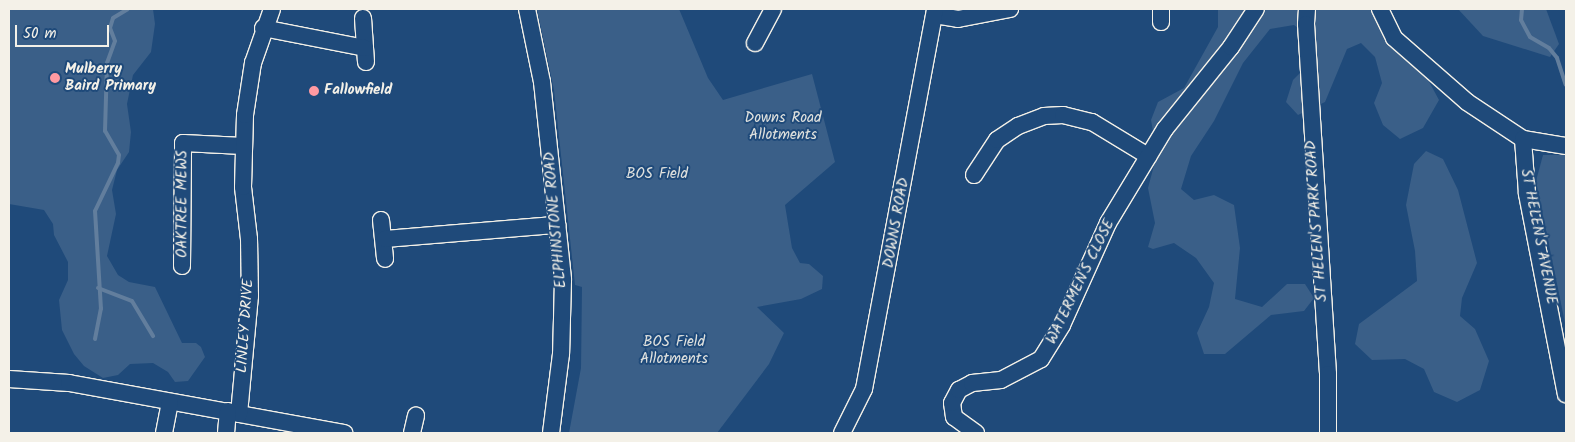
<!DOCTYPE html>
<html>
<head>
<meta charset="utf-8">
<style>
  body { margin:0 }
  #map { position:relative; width:1575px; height:442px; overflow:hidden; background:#1f4a7a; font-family:Kalam,sans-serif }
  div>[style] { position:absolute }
  .green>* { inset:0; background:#3a5f88 }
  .stream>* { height:4px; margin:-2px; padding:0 2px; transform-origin:2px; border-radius:2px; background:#627e9d }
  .roads { filter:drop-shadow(1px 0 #f4f1e8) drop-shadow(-1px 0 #f4f1e8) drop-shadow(0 1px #f4f1e8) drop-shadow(0 -1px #f4f1e8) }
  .minor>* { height:16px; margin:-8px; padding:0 8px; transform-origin:8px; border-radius:8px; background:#1f4a7a }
  .dots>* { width:14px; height:14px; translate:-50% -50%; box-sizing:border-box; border:2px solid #1f4a7a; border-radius:50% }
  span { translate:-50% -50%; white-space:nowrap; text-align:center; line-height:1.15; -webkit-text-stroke:4px #1f4a7a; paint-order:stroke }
  .poi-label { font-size:15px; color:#f4f1e8; font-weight:700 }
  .left { translate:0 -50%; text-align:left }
  .park-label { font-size:15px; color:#e1e2de }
  .street-label { font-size:15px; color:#f4f1e8 }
  .frame { position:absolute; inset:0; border:10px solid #f4f1e8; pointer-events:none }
  .scale { position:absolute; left:15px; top:25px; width:94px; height:22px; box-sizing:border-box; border:2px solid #f4f1e8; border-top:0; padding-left:6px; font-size:15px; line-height:18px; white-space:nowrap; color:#f4f1e8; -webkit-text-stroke:4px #1f4a7a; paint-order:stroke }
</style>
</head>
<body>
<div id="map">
  <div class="green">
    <i style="clip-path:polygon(9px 9px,153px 9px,155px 24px,151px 52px,133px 75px,127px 104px,131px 132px,129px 152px,117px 170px,112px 190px,116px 214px,107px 256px,118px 275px,129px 282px,155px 287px,182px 343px,196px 343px,201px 347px,205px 357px,188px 381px,175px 382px,168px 372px,153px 363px,130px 364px,118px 375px,103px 378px,84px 366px,74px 354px,62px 330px,59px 300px,68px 280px,68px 262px,54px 235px,53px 224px,44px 210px,9px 204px)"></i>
    <i style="clip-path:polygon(537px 9px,679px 9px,708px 78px,723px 100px,812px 74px,835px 162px,785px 205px,792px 248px,800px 263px,809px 264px,823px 276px,822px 289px,801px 299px,757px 307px,784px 333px,769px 364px,717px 433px,569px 433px,581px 368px,582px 287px,575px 285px,554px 90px)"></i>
    <i style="clip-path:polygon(1218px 9px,1373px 9px,1426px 76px,1439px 100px,1423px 128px,1400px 139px,1383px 125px,1374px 103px,1382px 83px,1375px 57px,1361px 43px,1347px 49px,1325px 102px,1298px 115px,1286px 102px,1293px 80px,1316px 57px,1312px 39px,1294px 25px,1270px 29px,1243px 63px,1214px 121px,1191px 156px,1181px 189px,1194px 200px,1214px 195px,1234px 205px,1240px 248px,1235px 299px,1262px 307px,1287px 284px,1305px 284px,1314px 298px,1304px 311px,1271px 315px,1225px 354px,1204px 354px,1197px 333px,1209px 307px,1214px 283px,1196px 258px,1174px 243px,1153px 249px,1148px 247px,1155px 223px,1148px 188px,1157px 154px,1151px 120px,1158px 102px,1184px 88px,1218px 27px)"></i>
    <i style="clip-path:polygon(1458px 9px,1546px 9px,1559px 44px,1550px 57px,1483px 36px)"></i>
    <i style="clip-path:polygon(1426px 151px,1443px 159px,1458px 190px,1477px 263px,1462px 298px,1460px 316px,1475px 329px,1489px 361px,1480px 390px,1457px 402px,1434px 392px,1424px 369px,1405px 359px,1372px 360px,1355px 344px,1359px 324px,1417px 281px,1415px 251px,1406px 205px,1414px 164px)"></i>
    <i style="clip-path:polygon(1543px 155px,1566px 155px,1566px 328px,1536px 181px)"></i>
  </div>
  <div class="stream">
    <i style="left:1522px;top:9px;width:11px;rotate:95deg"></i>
    <i style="left:1521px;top:20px;width:19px;rotate:62deg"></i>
    <i style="left:1530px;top:37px;width:22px;rotate:30deg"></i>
    <i style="left:1549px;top:48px;width:13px;rotate:51deg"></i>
    <i style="left:1557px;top:58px;width:28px;rotate:72deg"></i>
    <i style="left:98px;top:288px;width:36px;rotate:21deg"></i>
    <i style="left:132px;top:301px;width:41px;rotate:59deg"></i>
    <i style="left:95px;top:339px;width:31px;rotate:-79deg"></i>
    <i style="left:101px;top:309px;width:98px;rotate:-93.5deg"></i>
    <i style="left:95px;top:211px;width:53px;rotate:-64.4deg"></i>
    <i style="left:118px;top:163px;width:8px;rotate:-83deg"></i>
    <i style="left:119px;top:155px;width:28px;rotate:-120deg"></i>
    <i style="left:105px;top:131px;width:68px;rotate:-88.3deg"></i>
    <i style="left:107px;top:63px;width:23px;rotate:-70deg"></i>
    <i style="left:115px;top:41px;width:14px;rotate:-111deg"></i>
    <i style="left:110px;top:28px;width:10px;rotate:-73deg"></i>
    <i style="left:113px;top:18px;width:17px;rotate:-31deg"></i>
  </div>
  <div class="roads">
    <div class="minor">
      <i style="left:527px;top:9px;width:75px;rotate:78.4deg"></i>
      <i style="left:542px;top:82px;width:199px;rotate:83.9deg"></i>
      <i style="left:563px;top:280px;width:74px;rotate:91.5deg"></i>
      <i style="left:561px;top:354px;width:80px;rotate:97.2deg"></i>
      <i style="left:1307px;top:9px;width:15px;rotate:94deg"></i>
      <i style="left:1306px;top:24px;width:351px;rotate:86.4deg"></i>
      <i style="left:1328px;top:374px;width:59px;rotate:90deg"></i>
      <i style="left:1380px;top:9px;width:32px;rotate:64deg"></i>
      <i style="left:1394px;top:38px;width:97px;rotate:41.2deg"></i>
      <i style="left:1467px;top:102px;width:67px;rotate:33.5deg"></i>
      <i style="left:1523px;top:139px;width:44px;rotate:9.2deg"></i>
      <i style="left:935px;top:15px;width:23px;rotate:10deg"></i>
      <i style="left:958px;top:19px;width:53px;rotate:-10.9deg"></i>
      <i style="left:363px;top:18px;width:44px;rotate:86.1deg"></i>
      <i style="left:1161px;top:22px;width:13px;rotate:-90deg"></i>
      <i style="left:263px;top:28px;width:104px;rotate:11.1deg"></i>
      <i style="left:755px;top:43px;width:38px;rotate:-62deg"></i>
      <i style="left:1523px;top:139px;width:55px;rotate:85.8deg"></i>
      <i style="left:1527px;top:194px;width:204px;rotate:79deg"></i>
      <i style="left:974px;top:175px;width:42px;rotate:-56.7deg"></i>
      <i style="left:997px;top:140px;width:25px;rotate:-34deg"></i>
      <i style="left:1018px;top:126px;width:28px;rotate:-21deg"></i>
      <i style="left:1044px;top:116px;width:19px;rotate:-3deg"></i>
      <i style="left:1063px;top:115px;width:30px;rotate:14deg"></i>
      <i style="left:1092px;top:122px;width:66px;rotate:31.3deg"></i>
      <i style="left:381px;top:220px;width:39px;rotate:84deg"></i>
      <i style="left:385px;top:239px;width:173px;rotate:-4.7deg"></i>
      <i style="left:182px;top:266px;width:123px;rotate:-89.5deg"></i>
      <i style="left:183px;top:143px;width:60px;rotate:2.9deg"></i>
      <i style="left:9px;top:379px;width:60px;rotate:3.8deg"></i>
      <i style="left:69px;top:383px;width:280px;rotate:10.3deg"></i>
      <i style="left:239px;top:414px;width:119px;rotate:-84.7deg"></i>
      <i style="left:250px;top:296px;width:57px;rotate:-91deg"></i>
      <i style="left:249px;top:239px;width:52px;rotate:-96.6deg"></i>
      <i style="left:243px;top:187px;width:72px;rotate:-88.4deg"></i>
      <i style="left:245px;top:115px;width:53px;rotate:-81.3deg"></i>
      <i style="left:253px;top:63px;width:57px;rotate:-70.6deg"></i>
      <i style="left:164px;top:433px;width:31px;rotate:-79deg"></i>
      <i style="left:226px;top:433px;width:22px;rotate:-85deg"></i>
      <i style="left:412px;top:433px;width:18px;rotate:-77deg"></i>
      <i style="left:842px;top:433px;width:49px;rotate:-63.4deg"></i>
      <i style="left:864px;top:389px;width:387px;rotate:-79.4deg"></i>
      <i style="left:976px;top:433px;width:27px;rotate:-144deg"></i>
      <i style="left:954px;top:417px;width:14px;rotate:-98deg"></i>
      <i style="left:952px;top:403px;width:15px;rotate:-62deg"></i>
      <i style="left:959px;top:390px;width:15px;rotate:-28deg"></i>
      <i style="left:972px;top:383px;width:29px;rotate:-6deg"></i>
      <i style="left:1001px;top:380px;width:45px;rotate:-27.7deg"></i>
      <i style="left:1041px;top:359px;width:40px;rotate:-58deg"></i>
      <i style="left:1062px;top:325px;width:112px;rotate:-65.7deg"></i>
      <i style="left:1108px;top:223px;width:110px;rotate:-58.8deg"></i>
      <i style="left:1165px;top:129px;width:105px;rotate:-51.2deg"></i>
      <i style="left:1231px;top:47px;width:45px;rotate:-56.7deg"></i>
    </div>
  </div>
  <div class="dots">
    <i style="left:55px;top:78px;background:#ff9aa2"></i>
    <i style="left:314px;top:91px;background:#ff9aa2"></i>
  </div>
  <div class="poi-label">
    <span class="left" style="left:65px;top:78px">Mulberry<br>Baird Primary</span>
    <span class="left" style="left:324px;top:91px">Fallowfield</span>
  </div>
  <div class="park-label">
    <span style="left:783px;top:127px">Downs Road<br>Allotments</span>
    <span style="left:657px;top:175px">BOS Field</span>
    <span style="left:674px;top:351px">BOS Field<br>Allotments</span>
  </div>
  <div class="street-label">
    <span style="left:183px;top:204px;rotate:-90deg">OAKTREE MEWS</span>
    <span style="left:556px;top:220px;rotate:-95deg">ELPHINSTONE ROAD</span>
    <span style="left:1317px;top:221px;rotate:-94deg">ST HELEN'S PARK ROAD</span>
    <span style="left:897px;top:223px;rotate:-80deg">DOWNS ROAD</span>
    <span style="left:1538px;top:237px;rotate:79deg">ST HELEN'S AVENUE</span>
    <span style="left:1081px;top:282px;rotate:-64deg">WATERMEN'S CLOSE</span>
    <span style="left:246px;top:326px;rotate:-86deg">LINLEY DRIVE</span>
  </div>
  <div class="frame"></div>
  <div class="scale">50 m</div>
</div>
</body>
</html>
